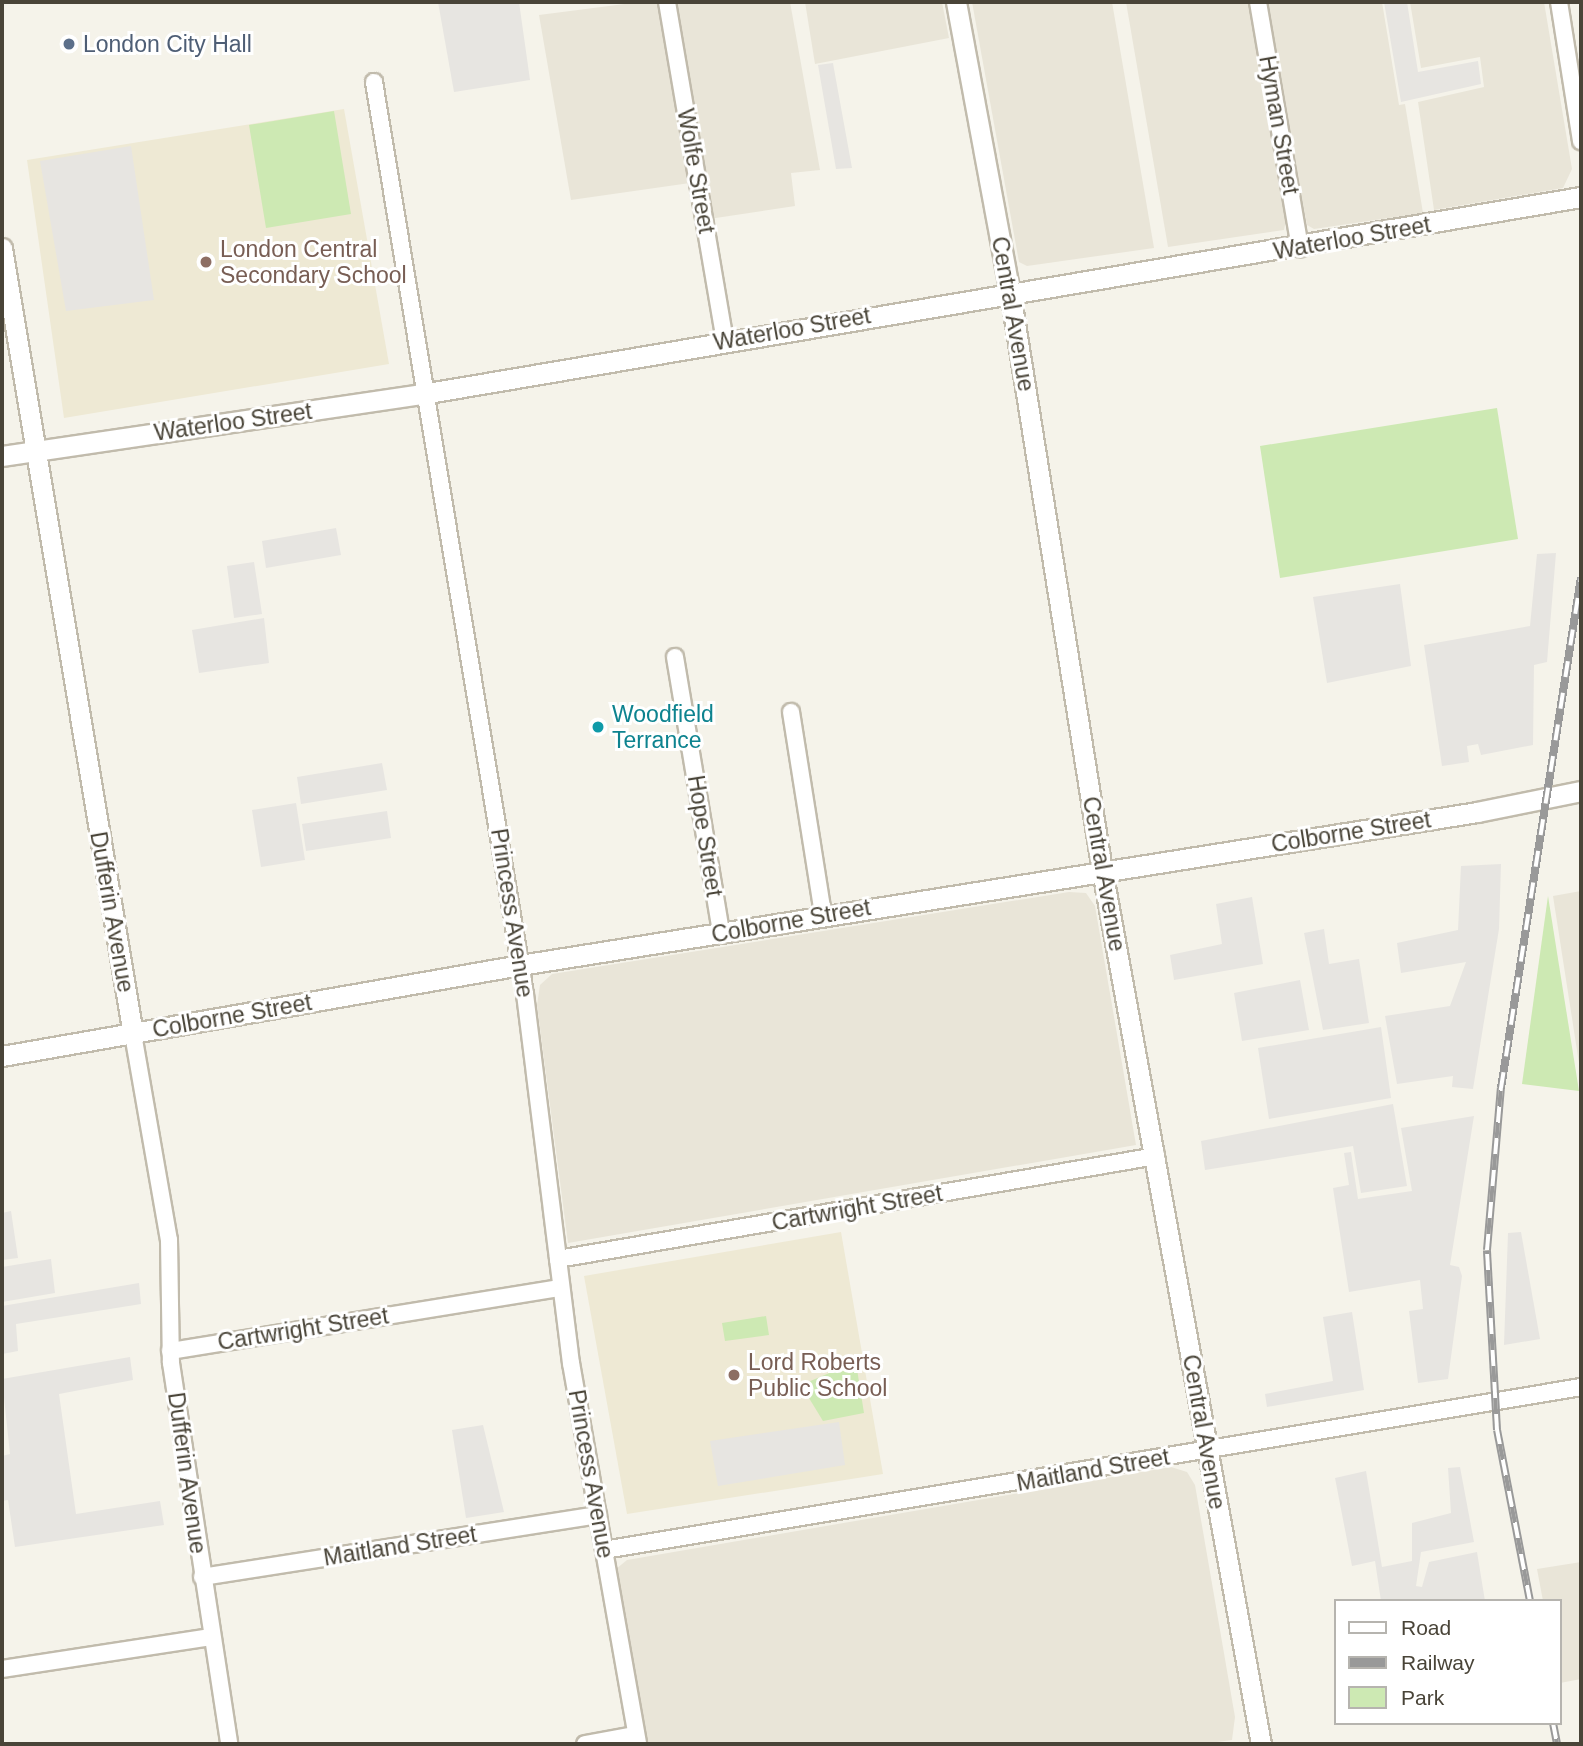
<!DOCTYPE html>
<html>
<head>
<meta charset="utf-8">
<style>
  body { margin:0 }
  #map { position:relative; width:1583px; height:1746px; overflow:hidden; background:#f5f3ea; font-family:Arial,sans-serif }
  div>[style] { position:absolute }
  .residential>* { inset:0; background:#e9e5d8 }
  .education>* { inset:0; background:#eee9d4 }
  .green>* { inset:0; background:#cde9b3 }
  .parking>* { inset:0; background:#e7e5e1 }
  .roads { filter:drop-shadow(2px 0 #c1bbac) drop-shadow(-2px 0 #c1bbac) drop-shadow(0 2px #c1bbac) drop-shadow(0 -2px #c1bbac) }
  .minor>* { height:16px; margin:-8px; padding:0 8px; transform-origin:8px; border-radius:8px; background:#fff }
  .tertiary>* { height:19px; margin:-9.5px; padding:0 9.5px; transform-origin:9.5px; border-radius:9.5px; background:#fff }
  .rail>* { height:8px; margin-top:-4px; transform-origin:0; background:repeating-linear-gradient(90deg,#fff 0 16px,#999 0 32px); box-sizing:border-box; border-block:2px solid #999 }
  .dots>* { width:19px; height:19px; translate:-50% -50%; box-sizing:border-box; border:4px solid #fff; border-radius:50% }
  span { translate:-50% -50%; white-space:nowrap; text-align:center; line-height:1.15; -webkit-text-stroke:6px #fff; paint-order:stroke }
  .service-label { font-size:23px; color:#4e5e75 }
  .left { translate:0 -50%; text-align:left }
  .street-label { font-size:23px; color:#494438 }
  .education-label { font-size:23px; color:#785e54 }
  .culture-label { font-size:23px; color:#0d838f }
  .frame { position:absolute; inset:0; border:4px solid #494438; pointer-events:none }
  .legend { position:absolute; left:1334px; top:1599px; width:228px; height:126px; box-sizing:border-box; background:#fff; border:2px solid #b6b4af; margin:0; padding:9px 12px; list-style:none; font-size:21px; color:#494438 }
  .legend li { display:flex; align-items:center; gap:14px; height:35px }
  .legend b { width:35px; border:2px solid #b6b4af }
</style>
</head>
<body>
<div id="map">
  <div class="residential">
    <i style="clip-path:polygon(640px 2px,658px 2px,690px 183px,571px 200px,539px 15px)"></i>
    <i style="clip-path:polygon(672px 2px,790px 2px,820px 170px,791px 173px,795px 206px,709px 219px)"></i>
    <i style="clip-path:polygon(805px 2px,942px 2px,949px 38px,815px 64px)"></i>
    <i style="clip-path:polygon(972px 2px,1112px 2px,1154px 248px,1027px 266px,1019px 262px)"></i>
    <i style="clip-path:polygon(1126px 2px,1250px 2px,1287px 215px,1284px 230px,1168px 247px)"></i>
    <i style="clip-path:polygon(1266px 2px,1382px 2px,1399px 105px,1405px 104px,1423px 213px,1314px 229px,1307px 225px)"></i>
    <i style="clip-path:polygon(1410px 2px,1544px 2px,1572px 169px,1563px 188px,1434px 210px,1418px 102px,1484px 87px,1480px 57px,1421px 68px)"></i>
    <i style="clip-path:polygon(1581px 891px,1581px 1076px,1553px 896px)"></i>
    <i style="clip-path:polygon(1069px 892px,1086px 893px,1095px 906px,1136px 1145px,568px 1243px,537px 1005px,540px 985px,552px 974px)"></i>
    <i style="clip-path:polygon(1171px 1467px,1187px 1472px,1195px 1485px,1235px 1717px,1232px 1740px,1202px 1744px,646px 1744px,616px 1569px,627px 1560px)"></i>
    <i style="clip-path:polygon(1581px 1562px,1581px 1679px,1560px 1683px,1560px 1601px,1543px 1601px,1537px 1569px)"></i>
  </div>
  <div class="education">
    <i style="clip-path:polygon(344px 109px,389px 364px,64px 418px,27px 160px)"></i>
    <i style="clip-path:polygon(841px 1232px,883px 1474px,627px 1514px,584px 1276px)"></i>
  </div>
  <div class="green">
    <i style="clip-path:polygon(334px 111px,351px 214px,266px 228px,249px 125px)"></i>
    <i style="clip-path:polygon(1497px 408px,1518px 539px,1280px 578px,1260px 446px)"></i>
    <i style="clip-path:polygon(1548px 896px,1579px 1091px,1522px 1084px)"></i>
    <i style="clip-path:polygon(766px 1316px,769px 1335px,725px 1341px,722px 1323px)"></i>
    <i style="clip-path:polygon(857px 1369px,864px 1413px,823px 1421px,801px 1385px,834px 1371px)"></i>
  </div>
  <div class="parking">
    <i style="clip-path:polygon(438px 2px,519px 2px,530px 80px,454px 92px)"></i>
    <i style="clip-path:polygon(1384px 2px,1407px 2px,1418px 72px,1478px 61px,1481px 84px,1401px 102px)"></i>
    <i style="clip-path:polygon(833px 63px,834px 69px,852px 168px,836px 169px,818px 65px)"></i>
    <i style="clip-path:polygon(131px 146px,154px 300px,66px 311px,40px 161px)"></i>
    <i style="clip-path:polygon(336px 528px,341px 555px,266px 568px,262px 541px)"></i>
    <i style="clip-path:polygon(1556px 553px,1547px 662px,1534px 665px,1533px 745px,1481px 755px,1478px 744px,1467px 746px,1469px 762px,1442px 766px,1424px 645px,1530px 626px,1537px 554px)"></i>
    <i style="clip-path:polygon(254px 562px,262px 614px,234px 618px,227px 566px)"></i>
    <i style="clip-path:polygon(1400px 584px,1411px 666px,1327px 683px,1313px 597px)"></i>
    <i style="clip-path:polygon(264px 618px,269px 663px,199px 673px,192px 630px)"></i>
    <i style="clip-path:polygon(382px 763px,387px 790px,301px 804px,297px 777px)"></i>
    <i style="clip-path:polygon(296px 803px,305px 860px,261px 867px,252px 810px)"></i>
    <i style="clip-path:polygon(387px 811px,391px 838px,306px 851px,302px 824px)"></i>
    <i style="clip-path:polygon(1501px 864px,1499px 929px,1473px 1089px,1452px 1087px,1453px 1076px,1397px 1084px,1385px 1016px,1450px 1006px,1466px 962px,1401px 973px,1397px 943px,1458px 930px,1461px 866px)"></i>
    <i style="clip-path:polygon(1252px 897px,1263px 964px,1174px 980px,1170px 955px,1222px 944px,1216px 904px)"></i>
    <i style="clip-path:polygon(1324px 929px,1329px 964px,1359px 959px,1369px 1023px,1323px 1030px,1304px 933px)"></i>
    <i style="clip-path:polygon(1300px 980px,1309px 1030px,1242px 1041px,1234px 993px)"></i>
    <i style="clip-path:polygon(1381px 1027px,1391px 1098px,1269px 1119px,1258px 1048px)"></i>
    <i style="clip-path:polygon(1393px 1104px,1407px 1186px,1361px 1193px,1353px 1146px,1205px 1170px,1201px 1141px)"></i>
    <i style="clip-path:polygon(1474px 1116px,1450px 1265px,1459px 1267px,1462px 1276px,1448px 1379px,1418px 1383px,1409px 1311px,1423px 1309px,1420px 1280px,1349px 1292px,1333px 1188px,1349px 1185px,1344px 1153px,1351px 1152px,1358px 1199px,1412px 1191px,1401px 1128px)"></i>
    <i style="clip-path:polygon(11px 1211px,18px 1258px,2px 1260px,2px 1213px)"></i>
    <i style="clip-path:polygon(1521px 1232px,1540px 1339px,1504px 1345px,1508px 1233px)"></i>
    <i style="clip-path:polygon(51px 1259px,55px 1293px,2px 1302px,2px 1267px)"></i>
    <i style="clip-path:polygon(139px 1283px,141px 1304px,16px 1324px,18px 1351px,2px 1354px,2px 1306px)"></i>
    <i style="clip-path:polygon(1352px 1312px,1364px 1390px,1267px 1407px,1265px 1394px,1333px 1381px,1323px 1317px)"></i>
    <i style="clip-path:polygon(130px 1357px,133px 1380px,59px 1394px,76px 1514px,160px 1501px,164px 1525px,15px 1547px,8px 1500px,2px 1501px,2px 1456px,10px 1454px,2px 1379px)"></i>
    <i style="clip-path:polygon(839px 1422px,845px 1465px,718px 1486px,710px 1441px)"></i>
    <i style="clip-path:polygon(483px 1425px,504px 1512px,466px 1518px,452px 1430px)"></i>
    <i style="clip-path:polygon(1460px 1467px,1474px 1542px,1421px 1552px,1416px 1586px,1422px 1587px,1429px 1562px,1477px 1552px,1485px 1601px,1381px 1601px,1375px 1561px,1352px 1566px,1335px 1478px,1366px 1471px,1382px 1567px,1412px 1561px,1412px 1523px,1451px 1513px,1448px 1468px)"></i>
  </div>
  <div class="roads">
    <div class="minor">
      <i style="left:667px;top:2px;width:343px;rotate:80.3deg"></i>
      <i style="left:1258px;top:2px;width:250px;rotate:80.3deg"></i>
      <i style="left:1559px;top:2px;width:141px;rotate:81deg"></i>
      <i style="left:374px;top:82px;width:924px;rotate:80.6deg"></i>
      <i style="left:525px;top:994px;width:372px;rotate:82.9deg"></i>
      <i style="left:571px;top:1363px;width:387px;rotate:80deg"></i>
      <i style="left:675px;top:657px;width:280px;rotate:80.5deg"></i>
      <i style="left:791px;top:712px;width:206px;rotate:81deg"></i>
      <i style="left:133px;top:1034px;width:209px;rotate:80.1deg"></i>
      <i style="left:169px;top:1240px;width:123px;rotate:89.1deg"></i>
      <i style="left:171px;top:1363px;width:385px;rotate:81.3deg"></i>
      <i style="left:558px;top:1259px;width:607px;rotate:-9.77deg"></i>
      <i style="left:170px;top:1351px;width:395px;rotate:-9.2deg"></i>
      <i style="left:604px;top:1550px;width:991px;rotate:-9.47deg"></i>
      <i style="left:202px;top:1577px;width:401px;rotate:-8.9deg"></i>
      <i style="left:2px;top:1669px;width:210px;rotate:-8.7deg"></i>
      <i style="left:585px;top:1744px;width:51px;rotate:-10.2deg"></i>
    </div>
    <div class="tertiary">
      <i style="left:956px;top:2px;width:295px;rotate:79.5deg"></i>
      <i style="left:1010px;top:292px;width:585px;rotate:80.96deg"></i>
      <i style="left:1102px;top:870px;width:888px;rotate:79.69deg"></i>
      <i style="left:2px;top:248px;width:797px;rotate:80.54deg"></i>
      <i style="left:2px;top:456px;width:431px;rotate:-8.4deg"></i>
      <i style="left:428px;top:393px;width:1170px;rotate:-9.65deg"></i>
      <i style="left:2px;top:1056px;width:526px;rotate:-9.96deg"></i>
      <i style="left:520px;top:965px;width:969px;rotate:-9.08deg"></i>
      <i style="left:1477px;top:812px;width:106px;rotate:-11.4deg"></i>
    </div>
  </div>
  <div class="rail">
    <i style="left:1530px;top:1601px;width:174px;rotate:-100.9deg"></i>
    <i style="left:1497px;top:1430px;width:180px;rotate:-93.2deg"></i>
    <i style="left:1487px;top:1250px;width:163px;rotate:-85.1deg"></i>
    <i style="left:1501px;top:1088px;width:517px;rotate:-81.1deg"></i>
    <i style="left:1553px;top:1723px;width:21px;rotate:79deg"></i>
  </div>
  <div class="dots">
    <i style="left:69px;top:44px;background:#5c6f8a"></i>
    <i style="left:206px;top:262px;background:#8d6e63"></i>
    <i style="left:598px;top:727px;background:#0f9aa8"></i>
    <i style="left:734px;top:1375px;background:#8d6e63"></i>
  </div>
  <div class="service-label">
    <span class="left" style="left:83px;top:44px">London City Hall</span>
  </div>
  <div class="street-label">
    <span style="left:1279px;top:125px;rotate:80deg">Hyman Street</span>
    <span style="left:696px;top:171px;rotate:80deg">Wolfe Street</span>
    <span style="left:1352px;top:238px;rotate:-10deg">Waterloo Street</span>
    <span style="left:1013px;top:314px;rotate:80deg">Central Avenue</span>
    <span style="left:792px;top:329px;rotate:-10deg">Waterloo Street</span>
    <span style="left:233px;top:422px;rotate:-8deg">Waterloo Street</span>
    <span style="left:1351px;top:832px;rotate:-9deg">Colborne Street</span>
    <span style="left:705px;top:836px;rotate:81deg">Hope Street</span>
    <span style="left:1104px;top:874px;rotate:80deg">Central Avenue</span>
    <span style="left:112px;top:912px;rotate:80deg">Dufferin Avenue</span>
    <span style="left:512px;top:913px;rotate:81deg">Princess Avenue</span>
    <span style="left:791px;top:921px;rotate:-10deg">Colborne Street</span>
    <span style="left:232px;top:1016px;rotate:-10deg">Colborne Street</span>
    <span style="left:857px;top:1208px;rotate:-10deg">Cartwright Street</span>
    <span style="left:303px;top:1329px;rotate:-9deg">Cartwright Street</span>
    <span style="left:1204px;top:1432px;rotate:80deg">Central Avenue</span>
    <span style="left:1093px;top:1470px;rotate:-10deg">Maitland Street</span>
    <span style="left:187px;top:1473px;rotate:82deg">Dufferin Avenue</span>
    <span style="left:591px;top:1474px;rotate:80deg">Princess Avenue</span>
    <span style="left:400px;top:1546px;rotate:-9deg">Maitland Street</span>
  </div>
  <div class="education-label">
    <span class="left" style="left:220px;top:262px">London Central<br>Secondary School</span>
    <span class="left" style="left:748px;top:1375px">Lord Roberts<br>Public School</span>
  </div>
  <div class="culture-label">
    <span class="left" style="left:612px;top:727px">Woodfield<br>Terrance</span>
  </div>
  <div class="frame"></div>
  <ul class="legend">
  <li><b style="height:9px;background:#fff"></b>Road</li>
  <li><b style="height:9px;background:#999"></b>Railway</li>
  <li><b style="height:19px;background:#cde9b3"></b>Park</li>
  </ul>
</div>
</body>
</html>
